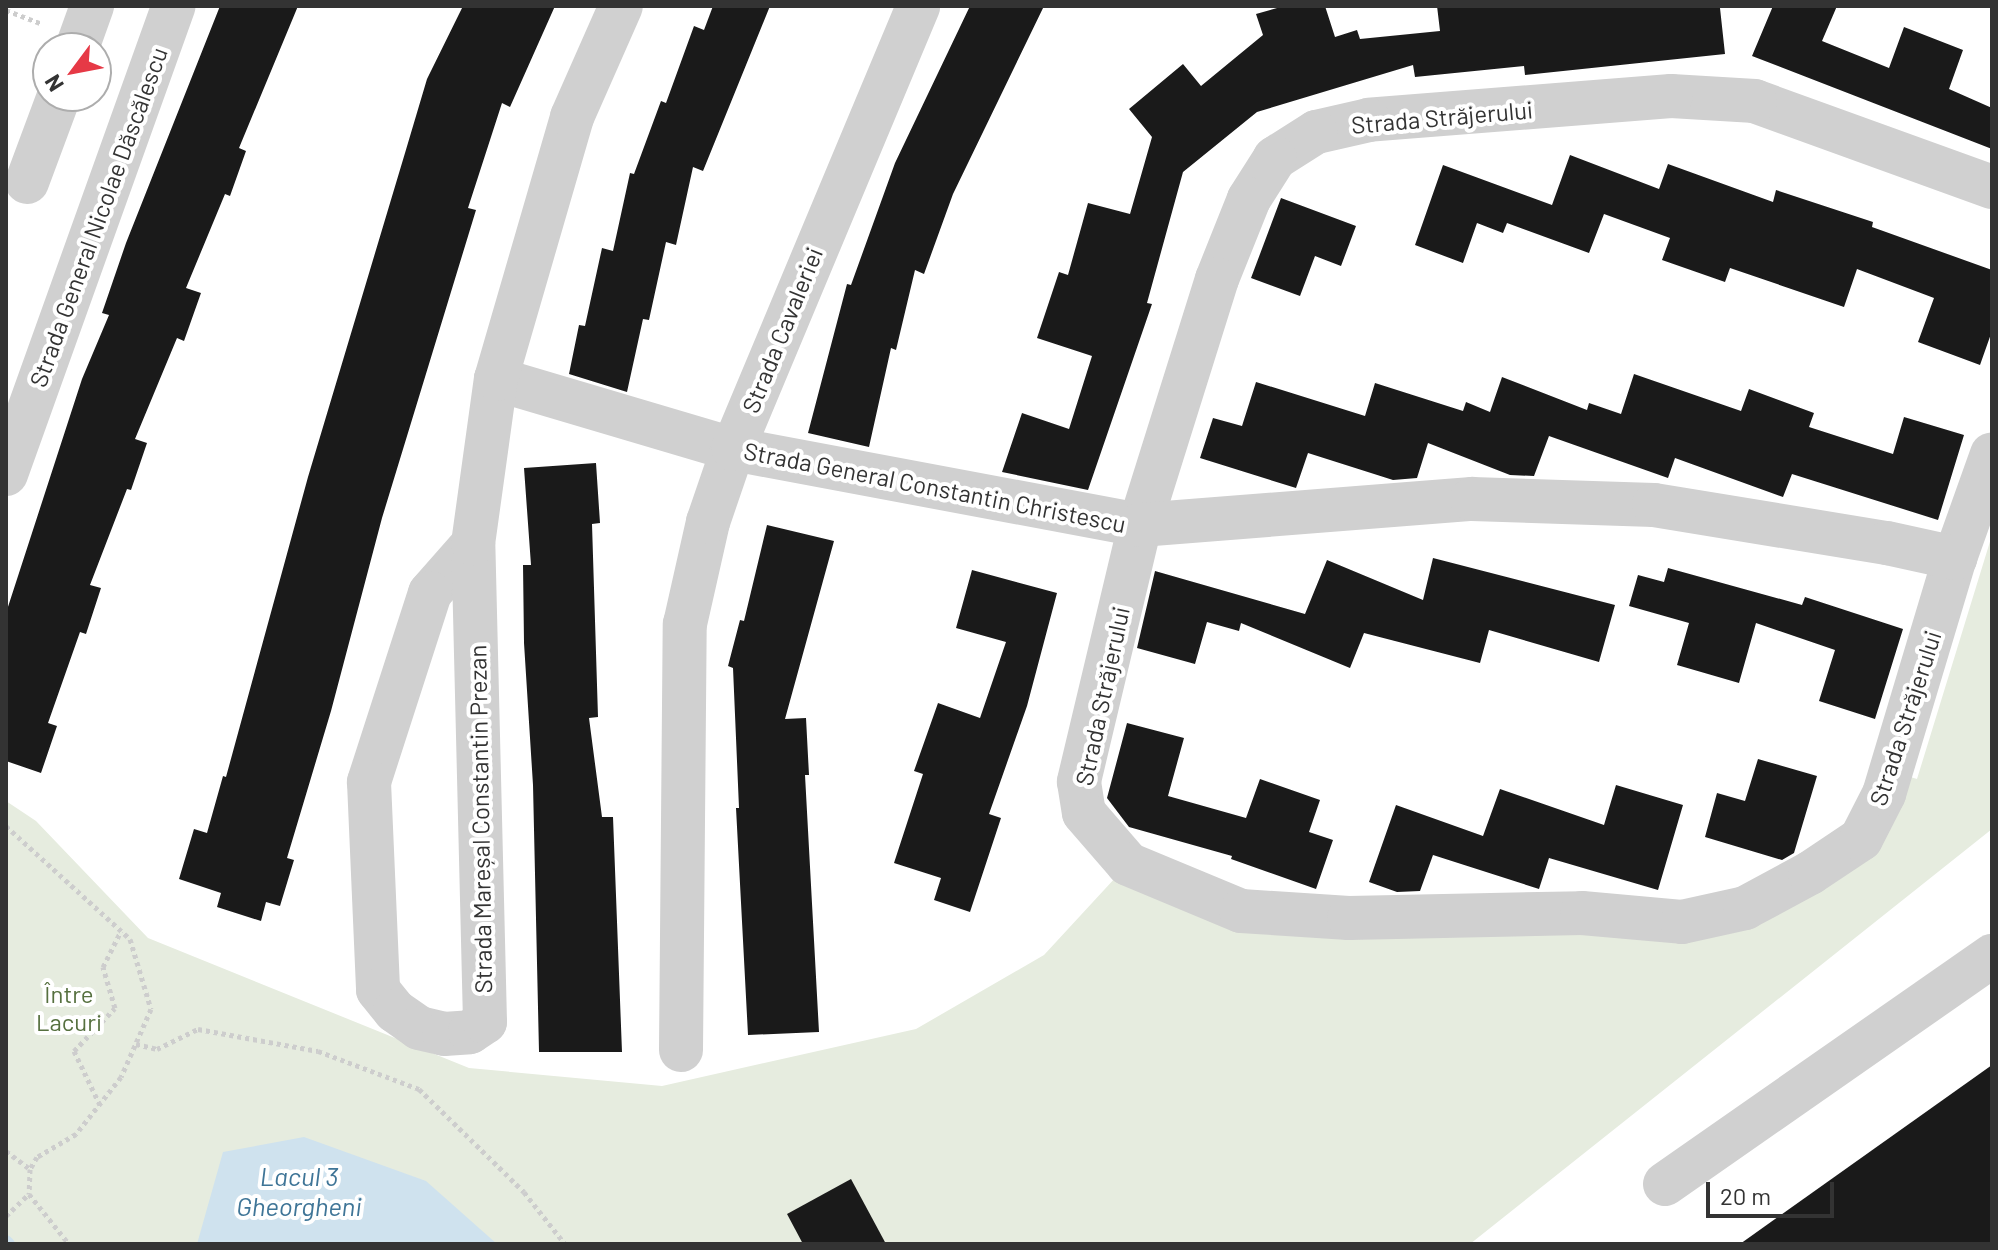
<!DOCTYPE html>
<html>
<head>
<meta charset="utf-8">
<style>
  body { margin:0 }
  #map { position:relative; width:1998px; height:1250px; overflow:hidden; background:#fff; font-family:Barlow,sans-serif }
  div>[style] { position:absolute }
  .green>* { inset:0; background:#e6ecdf }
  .water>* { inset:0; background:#cfe2ee }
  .stream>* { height:12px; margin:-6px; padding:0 6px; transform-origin:6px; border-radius:6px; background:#cfe2ee }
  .building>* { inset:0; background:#1a1a1a }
  .path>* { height:5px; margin-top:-2.5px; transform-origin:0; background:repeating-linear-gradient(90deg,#cdcdcd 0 4px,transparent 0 8px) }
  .minor>* { height:44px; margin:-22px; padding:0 22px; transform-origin:22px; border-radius:22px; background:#d0d0d0 }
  span { translate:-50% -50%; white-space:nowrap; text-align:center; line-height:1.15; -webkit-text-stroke:8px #fff; paint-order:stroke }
  .street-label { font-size:24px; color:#333 }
  .park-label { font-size:24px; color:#56703f }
  .water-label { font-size:26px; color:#3f7597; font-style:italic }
  .frame { position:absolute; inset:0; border:8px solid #333; pointer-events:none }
  .north { position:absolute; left:32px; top:32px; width:80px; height:80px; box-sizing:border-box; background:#fff; border:2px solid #adadad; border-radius:50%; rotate:238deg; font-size:22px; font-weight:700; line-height:32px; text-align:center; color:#333 }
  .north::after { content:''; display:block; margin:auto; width:28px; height:36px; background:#e63946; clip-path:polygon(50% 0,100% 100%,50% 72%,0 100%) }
  .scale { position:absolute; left:1706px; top:1182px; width:128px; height:36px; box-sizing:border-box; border:4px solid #333; border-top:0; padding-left:10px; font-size:24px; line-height:28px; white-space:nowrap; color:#333; -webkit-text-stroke:6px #fff; paint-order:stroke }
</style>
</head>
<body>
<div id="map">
  <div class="green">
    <i style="clip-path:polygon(1992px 535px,1992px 829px,1470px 1244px,6px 1244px,6px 801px,36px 821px,148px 938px,469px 1068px,662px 1086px,916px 1029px,1044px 955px,1128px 864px,1241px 911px,1682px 922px,1861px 839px,1891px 771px,1917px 779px)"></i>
  </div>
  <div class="water">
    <i style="clip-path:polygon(304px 1137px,426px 1181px,497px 1244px,197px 1244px,223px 1152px)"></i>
  </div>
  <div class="stream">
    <i style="left:6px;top:1241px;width:4px;rotate:45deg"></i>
  </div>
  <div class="building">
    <i style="clip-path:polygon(220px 6px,298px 6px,239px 148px,246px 151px,230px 196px,225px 194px,186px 288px,201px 293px,184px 341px,177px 338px,135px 439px,147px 443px,131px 490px,127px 489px,90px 585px,101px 588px,86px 634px,80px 632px,48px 723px,57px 726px,41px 773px,6px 761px,6px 613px,82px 379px,109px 315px,102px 313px,126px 243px)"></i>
    <i style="clip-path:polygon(463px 6px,555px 6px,510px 107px,502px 103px,468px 208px,476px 210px,382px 518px,331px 711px,287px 858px,294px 860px,280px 906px,266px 902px,261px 921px,217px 907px,221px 893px,179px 879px,194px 829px,207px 833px,223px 776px,226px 777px,308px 477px,405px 153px,427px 79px)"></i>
    <i style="clip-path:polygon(713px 6px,770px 6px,703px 171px,693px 167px,676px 245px,666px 242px,649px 320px,643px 319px,627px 392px,569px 374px,579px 325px,585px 326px,602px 248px,613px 251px,630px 173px,634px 174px,661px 101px,666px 103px,694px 26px,704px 30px)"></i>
    <i style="clip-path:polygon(970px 6px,1044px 6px,953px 194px,924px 274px,915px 270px,896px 350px,891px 348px,869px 447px,808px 433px,847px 284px,851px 285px,895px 163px)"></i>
    <i style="clip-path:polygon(1284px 6px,1325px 6px,1335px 37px,1357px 30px,1360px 39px,1440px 31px,1437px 6px,1720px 8px,1725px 54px,1525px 75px,1524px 66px,1415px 77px,1413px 65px,1257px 112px,1183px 172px,1147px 303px,1152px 304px,1088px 490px,1002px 472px,1022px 413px,1069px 429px,1092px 356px,1037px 338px,1059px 272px,1068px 275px,1088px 203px,1130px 214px,1152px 137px,1129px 109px,1183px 64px,1201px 86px,1263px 35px,1256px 14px)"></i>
    <i style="clip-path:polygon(1773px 6px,1837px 6px,1822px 41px,1889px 68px,1904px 27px,1963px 50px,1949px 89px,1992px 108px,1992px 149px,1752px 56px)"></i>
    <i style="clip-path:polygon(1570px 155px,1659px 189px,1668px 164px,1773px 202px,1776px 190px,1873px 222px,1872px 227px,1992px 270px,1992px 331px,1980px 365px,1918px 342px,1934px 298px,1857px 269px,1844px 307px,1730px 268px,1725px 282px,1662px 260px,1670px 238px,1604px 214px,1589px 253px,1507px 223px,1503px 233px,1477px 223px,1463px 263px,1415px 245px,1443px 165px,1552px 205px)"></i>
    <i style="clip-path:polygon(1281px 198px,1356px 226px,1341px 266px,1315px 256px,1300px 296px,1251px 278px)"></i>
    <i style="clip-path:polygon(1634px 374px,1741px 411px,1749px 389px,1814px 413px,1809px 427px,1893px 454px,1904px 417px,1964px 435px,1938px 520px,1792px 474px,1783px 497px,1675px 458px,1668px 478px,1549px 436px,1534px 476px,1510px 475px,1428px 443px,1417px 478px,1393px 480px,1308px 453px,1296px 488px,1200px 458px,1213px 418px,1242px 426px,1256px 382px,1365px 416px,1375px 383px,1463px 411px,1466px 402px,1490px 412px,1502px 377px,1587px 410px,1589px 403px,1621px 414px)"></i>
    <i style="clip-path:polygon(596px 463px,600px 523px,592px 524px,598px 717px,589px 718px,602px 817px,613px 817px,622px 1052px,539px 1052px,533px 785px,524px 643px,523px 565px,531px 565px,524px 468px)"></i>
    <i style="clip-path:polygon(767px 525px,834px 541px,785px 719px,806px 718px,809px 775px,805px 775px,819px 1032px,748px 1035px,736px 808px,739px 808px,733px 668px,728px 666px,740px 620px,744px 621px)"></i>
    <i style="clip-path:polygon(1433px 558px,1615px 605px,1599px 662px,1489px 630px,1480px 663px,1364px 633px,1350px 668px,1241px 623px,1239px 631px,1207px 622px,1195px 664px,1137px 648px,1155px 571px,1305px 614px,1327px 560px,1423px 600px)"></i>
    <i style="clip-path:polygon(1668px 568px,1802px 605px,1805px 597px,1903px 629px,1875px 719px,1819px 701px,1835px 650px,1756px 623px,1739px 683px,1677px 665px,1689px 623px,1629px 606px,1638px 575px,1664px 582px)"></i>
    <i style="clip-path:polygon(972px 570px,1057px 593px,1027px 706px,989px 814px,1001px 818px,970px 912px,934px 900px,941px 878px,894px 863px,923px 774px,914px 771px,938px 703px,980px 718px,1006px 642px,956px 628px)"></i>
    <i style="clip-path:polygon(1127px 723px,1184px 738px,1168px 796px,1246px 818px,1260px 779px,1320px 800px,1309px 832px,1333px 840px,1316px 889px,1231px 859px,1232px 856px,1129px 827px,1107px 798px)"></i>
    <i style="clip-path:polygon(1758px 759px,1817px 776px,1794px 853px,1782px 860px,1705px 837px,1717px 793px,1745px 801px)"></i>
    <i style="clip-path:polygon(1616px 785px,1683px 805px,1658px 890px,1549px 858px,1539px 889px,1433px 855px,1420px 891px,1397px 892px,1369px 882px,1396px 805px,1483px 836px,1500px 789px,1604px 825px)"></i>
    <i style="clip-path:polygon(1992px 1065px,1992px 1244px,1740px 1244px)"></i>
    <i style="clip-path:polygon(851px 1179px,886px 1244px,803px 1244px,787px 1214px)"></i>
  </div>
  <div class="path">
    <i style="left:6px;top:10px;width:39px;rotate:21deg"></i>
    <i style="left:6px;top:826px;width:168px;rotate:42.3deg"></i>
    <i style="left:130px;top:939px;width:73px;rotate:73.3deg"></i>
    <i style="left:151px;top:1009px;width:74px;rotate:113.8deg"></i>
    <i style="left:121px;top:1077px;width:73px;rotate:128.3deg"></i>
    <i style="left:76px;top:1134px;width:45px;rotate:149.5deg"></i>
    <i style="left:37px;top:1157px;width:14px;rotate:120deg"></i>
    <i style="left:30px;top:1169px;width:25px;rotate:92deg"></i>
    <i style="left:29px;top:1194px;width:64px;rotate:51.3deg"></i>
    <i style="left:136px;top:1044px;width:22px;rotate:13deg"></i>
    <i style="left:157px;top:1049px;width:46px;rotate:-26deg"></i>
    <i style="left:198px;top:1029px;width:122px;rotate:10.4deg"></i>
    <i style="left:318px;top:1051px;width:108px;rotate:20.6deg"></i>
    <i style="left:419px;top:1089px;width:147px;rotate:44.4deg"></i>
    <i style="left:524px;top:1192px;width:66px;rotate:51.7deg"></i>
    <i style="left:100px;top:1105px;width:60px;rotate:-115.7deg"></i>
    <i style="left:74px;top:1051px;width:59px;rotate:-46.4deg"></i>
    <i style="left:115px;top:1008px;width:43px;rotate:-106.3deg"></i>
    <i style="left:103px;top:967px;width:40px;rotate:-63.4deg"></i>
    <i style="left:6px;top:1151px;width:30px;rotate:37deg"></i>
    <i style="left:6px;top:1216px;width:32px;rotate:-44deg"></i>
  </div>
  <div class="minor">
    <i style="left:77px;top:48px;width:45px;rotate:-70.3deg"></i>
    <i style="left:27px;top:182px;width:92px;rotate:-69.6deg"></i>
    <i style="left:1992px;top:187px;width:252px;rotate:-160.1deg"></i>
    <i style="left:1755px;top:101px;width:84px;rotate:-176.6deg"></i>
    <i style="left:1671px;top:96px;width:303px;rotate:175.5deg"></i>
    <i style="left:1369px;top:120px;width:54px;rotate:167.2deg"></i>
    <i style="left:1316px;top:132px;width:49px;rotate:147.6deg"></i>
    <i style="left:1275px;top:158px;width:49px;rotate:122.4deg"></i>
    <i style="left:1249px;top:199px;width:86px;rotate:111.8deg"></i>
    <i style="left:1217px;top:279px;width:258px;rotate:107.4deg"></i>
    <i style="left:1140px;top:525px;width:264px;rotate:103.4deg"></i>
    <i style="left:1079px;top:782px;width:31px;rotate:81deg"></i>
    <i style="left:1084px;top:813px;width:67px;rotate:49.2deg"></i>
    <i style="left:1128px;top:864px;width:122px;rotate:22.6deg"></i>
    <i style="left:1241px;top:911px;width:108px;rotate:3.7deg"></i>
    <i style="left:1349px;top:918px;width:233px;rotate:-1.2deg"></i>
    <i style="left:1582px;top:913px;width:100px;rotate:5.1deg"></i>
    <i style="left:1682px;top:922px;width:65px;rotate:-12.5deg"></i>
    <i style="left:1745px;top:908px;width:74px;rotate:-28.3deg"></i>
    <i style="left:1810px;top:873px;width:61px;rotate:-33.7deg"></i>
    <i style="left:1861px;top:839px;width:51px;rotate:-62.9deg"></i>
    <i style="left:1884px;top:794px;width:246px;rotate:-73.3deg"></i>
    <i style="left:1955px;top:558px;width:110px;rotate:-70.4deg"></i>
    <i style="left:496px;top:379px;width:247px;rotate:16.5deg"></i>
    <i style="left:733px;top:449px;width:414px;rotate:10.6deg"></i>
    <i style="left:1140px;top:525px;width:333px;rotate:-4.5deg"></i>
    <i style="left:1472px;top:499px;width:182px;rotate:1.9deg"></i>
    <i style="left:1654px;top:505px;width:236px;rotate:9.3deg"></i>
    <i style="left:1887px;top:543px;width:70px;rotate:12.4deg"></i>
    <i style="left:6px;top:474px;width:497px;rotate:-70.3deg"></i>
    <i style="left:473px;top:544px;width:65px;rotate:131.3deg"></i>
    <i style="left:430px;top:593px;width:199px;rotate:107.9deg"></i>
    <i style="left:369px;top:782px;width:208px;rotate:87.5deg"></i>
    <i style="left:378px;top:990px;width:27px;rotate:51deg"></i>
    <i style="left:395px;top:1011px;width:29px;rotate:35deg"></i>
    <i style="left:419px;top:1028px;width:26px;rotate:13deg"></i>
    <i style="left:444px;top:1034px;width:26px;rotate:-4deg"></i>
    <i style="left:470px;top:1032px;width:18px;rotate:-34deg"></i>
    <i style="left:485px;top:1022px;width:478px;rotate:-91.4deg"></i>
    <i style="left:473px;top:544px;width:167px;rotate:-82.1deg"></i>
    <i style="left:496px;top:379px;width:273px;rotate:-73.8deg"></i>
    <i style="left:572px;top:117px;width:121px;rotate:-66.2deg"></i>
    <i style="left:681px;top:1050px;width:426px;rotate:-89.5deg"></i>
    <i style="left:685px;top:624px;width:105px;rotate:-77.3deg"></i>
    <i style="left:708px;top:522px;width:77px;rotate:-71.1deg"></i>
    <i style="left:733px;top:449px;width:480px;rotate:-67.3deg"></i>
    <i style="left:1665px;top:1184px;width:399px;rotate:-34.9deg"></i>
  </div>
  <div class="street-label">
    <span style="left:1442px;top:117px;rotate:-5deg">Strada Străjerului</span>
    <span style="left:98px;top:217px;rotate:-70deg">Strada General Nicolae Dăscălescu</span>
    <span style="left:782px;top:330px;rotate:-68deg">Strada Cavaleriei</span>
    <span style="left:935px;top:487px;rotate:11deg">Strada General Constantin Christescu</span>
    <span style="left:1102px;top:696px;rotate:-78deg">Strada Străjerului</span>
    <span style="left:1905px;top:718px;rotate:-72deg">Strada Străjerului</span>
    <span style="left:480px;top:819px;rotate:-91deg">Strada Mareșal Constantin Prezan</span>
  </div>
  <div class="park-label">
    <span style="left:69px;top:1008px">Între<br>Lacuri</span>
  </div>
  <div class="water-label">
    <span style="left:299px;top:1191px">Lacul 3<br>Gheorgheni</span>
  </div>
  <div class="frame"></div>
  <div class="north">N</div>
  <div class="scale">20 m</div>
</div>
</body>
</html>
